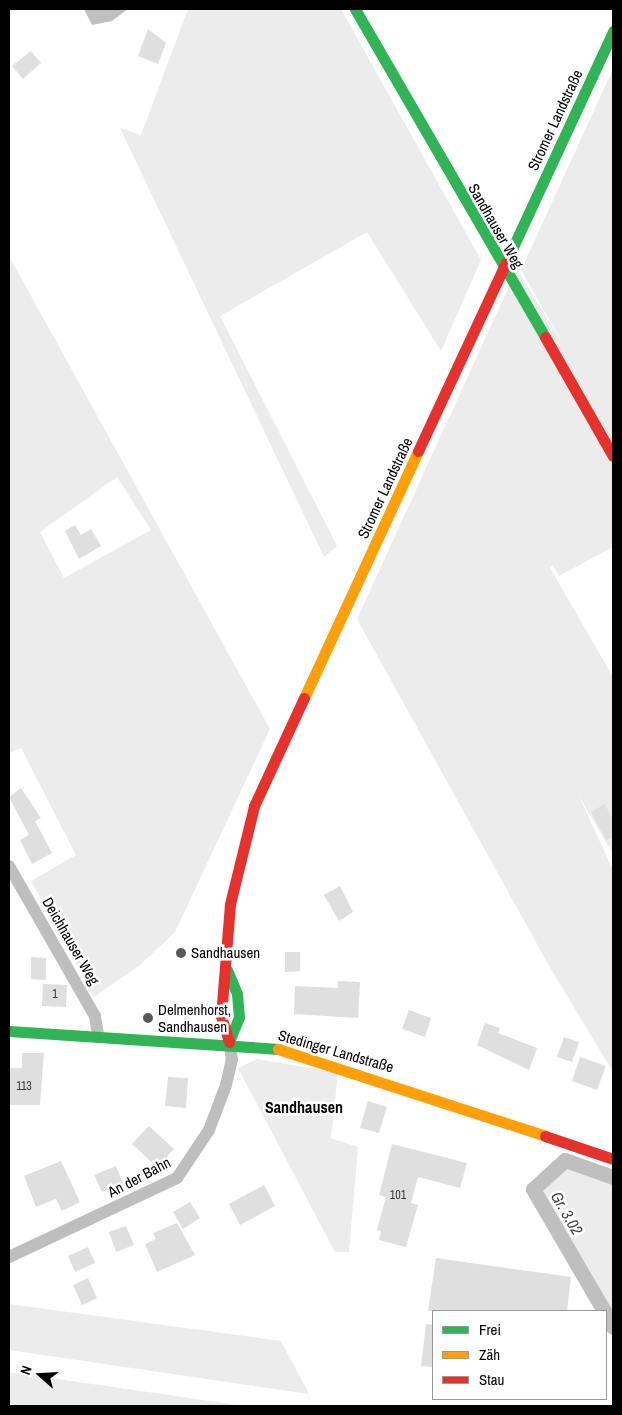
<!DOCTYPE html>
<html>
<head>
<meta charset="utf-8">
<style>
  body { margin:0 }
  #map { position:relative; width:622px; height:1415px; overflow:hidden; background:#fff; font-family:"Archivo Narrow",sans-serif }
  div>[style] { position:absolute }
  .green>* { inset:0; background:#ececec }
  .water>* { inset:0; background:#bfbfbf }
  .canal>* { height:15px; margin:-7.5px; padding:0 7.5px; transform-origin:7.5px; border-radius:7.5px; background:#bfbfbf }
  .building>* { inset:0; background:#dfdfdf }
  .street>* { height:12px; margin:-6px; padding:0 6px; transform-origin:6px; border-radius:6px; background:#bebebe }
  .fast>* { height:11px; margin:-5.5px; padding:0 5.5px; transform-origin:5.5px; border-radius:5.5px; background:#30b455 }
  .slow>* { height:11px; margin:-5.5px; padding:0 5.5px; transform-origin:5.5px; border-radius:5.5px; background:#ff9f0a }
  .jam>* { height:11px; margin:-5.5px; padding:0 5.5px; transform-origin:5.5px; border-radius:5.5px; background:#e5322d }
  .dots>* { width:14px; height:14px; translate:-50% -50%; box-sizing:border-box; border:2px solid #fff; border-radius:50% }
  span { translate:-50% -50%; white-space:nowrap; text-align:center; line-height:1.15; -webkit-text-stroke:5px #fff; paint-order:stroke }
  .number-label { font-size:12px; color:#383838 }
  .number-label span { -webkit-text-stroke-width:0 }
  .street-label { font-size:15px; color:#000 }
  .poi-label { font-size:15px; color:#000 }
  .left { translate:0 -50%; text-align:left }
  .neighbourhood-label { font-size:16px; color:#000; font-weight:700 }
  .water-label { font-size:16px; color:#444; font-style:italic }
  .frame { position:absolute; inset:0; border:10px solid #000; pointer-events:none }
  .legend { position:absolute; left:432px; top:1310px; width:175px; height:90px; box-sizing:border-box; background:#fff; border:1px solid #999; margin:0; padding:6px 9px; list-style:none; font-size:15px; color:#000 }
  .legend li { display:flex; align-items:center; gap:10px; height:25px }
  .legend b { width:25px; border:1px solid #999 }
  .north { position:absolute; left:15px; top:1350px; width:50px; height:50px; -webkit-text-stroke:4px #fff; paint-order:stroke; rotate:289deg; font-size:14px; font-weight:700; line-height:20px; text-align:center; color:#000 }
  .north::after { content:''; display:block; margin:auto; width:18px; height:22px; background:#000; clip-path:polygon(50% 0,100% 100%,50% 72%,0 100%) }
</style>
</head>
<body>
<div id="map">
  <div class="green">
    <i style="clip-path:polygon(188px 9px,341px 9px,481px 260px,441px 351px,367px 232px,220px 316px,337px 546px,324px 557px,120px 128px,141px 135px)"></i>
    <i style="clip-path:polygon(613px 69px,613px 547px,559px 576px,553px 565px,550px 568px,613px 677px,613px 854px,579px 796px,613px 870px,613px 1072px,548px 964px,357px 619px,517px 269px,563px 344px,521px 270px)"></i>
    <i style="clip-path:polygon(evenodd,9px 256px,270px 729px,175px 932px,140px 965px,94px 997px,31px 881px,76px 855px,21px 748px,9px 753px,9px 256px,117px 477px,151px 530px,64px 578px,40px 532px,117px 477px)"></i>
    <i style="clip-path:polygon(257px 1059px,338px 1073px,331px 1138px,358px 1147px,349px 1252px,335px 1252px,238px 1068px)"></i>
    <i style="clip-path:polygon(572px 1160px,613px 1174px,613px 1319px,538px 1191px)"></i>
    <i style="clip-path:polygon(9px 1304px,281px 1341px,309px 1394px,9px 1350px)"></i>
    <i style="clip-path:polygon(9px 1372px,245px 1406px,9px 1406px)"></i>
  </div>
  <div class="water">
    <i style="clip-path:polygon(84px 9px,128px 9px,112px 21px,92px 25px)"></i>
  </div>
  <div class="canal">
    <i style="left:604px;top:1311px;width:141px;rotate:-120.2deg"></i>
    <i style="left:533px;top:1189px;width:43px;rotate:-42.2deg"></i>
    <i style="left:565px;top:1160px;width:51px;rotate:19.5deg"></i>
    <i style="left:606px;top:1315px;width:14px;rotate:60deg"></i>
  </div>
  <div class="building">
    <i style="clip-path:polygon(148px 29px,166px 43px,158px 64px,138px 56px)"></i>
    <i style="clip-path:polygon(31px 51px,41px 63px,23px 79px,12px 66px)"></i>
    <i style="clip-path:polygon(75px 525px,81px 535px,91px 529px,101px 546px,79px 559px,65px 531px)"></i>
    <i style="clip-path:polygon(21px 788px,41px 818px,35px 821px,52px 853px,32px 864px,20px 840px,29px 835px,9px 797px)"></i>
    <i style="clip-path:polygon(605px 804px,613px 820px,613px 837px,606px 840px,591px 812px)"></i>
    <i style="clip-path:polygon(340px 886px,353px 912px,339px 921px,324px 895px)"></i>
    <i style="clip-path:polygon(285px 952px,300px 952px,300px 971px,285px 972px)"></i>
    <i style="clip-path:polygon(31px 957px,46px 958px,46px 980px,31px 979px)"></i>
    <i style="clip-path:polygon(338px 981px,360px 982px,358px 1018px,294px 1014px,295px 986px,338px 988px)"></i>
    <i style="clip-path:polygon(43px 984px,67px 985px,66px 1007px,42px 1006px)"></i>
    <i style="clip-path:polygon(409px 1010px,431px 1018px,425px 1037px,402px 1029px)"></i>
    <i style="clip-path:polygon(485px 1023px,500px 1028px,498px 1033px,537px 1048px,529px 1070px,477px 1045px)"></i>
    <i style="clip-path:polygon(564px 1037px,579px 1042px,572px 1062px,557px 1057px)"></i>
    <i style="clip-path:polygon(22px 1053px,44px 1053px,40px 1105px,9px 1105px,9px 1068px,22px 1068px)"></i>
    <i style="clip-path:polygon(580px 1057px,606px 1066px,597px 1090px,572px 1081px)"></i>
    <i style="clip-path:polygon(168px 1077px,188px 1078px,186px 1108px,165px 1106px)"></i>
    <i style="clip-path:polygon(368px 1101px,387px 1107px,379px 1133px,360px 1128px)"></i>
    <i style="clip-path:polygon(149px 1126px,174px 1149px,157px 1167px,132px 1144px)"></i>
    <i style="clip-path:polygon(392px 1144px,467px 1163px,460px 1188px,418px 1177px,411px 1203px,418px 1205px,406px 1247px,379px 1240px,381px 1231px,377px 1230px,386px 1197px,379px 1195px)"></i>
    <i style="clip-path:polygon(61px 1161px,80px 1202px,62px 1211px,56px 1199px,36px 1207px,24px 1176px)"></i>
    <i style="clip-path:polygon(116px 1166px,123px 1183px,102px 1192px,94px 1175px)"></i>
    <i style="clip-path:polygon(264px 1185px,275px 1206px,240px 1225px,229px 1204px)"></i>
    <i style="clip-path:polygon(190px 1202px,200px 1218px,183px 1229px,173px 1212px)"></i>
    <i style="clip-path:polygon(177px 1223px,195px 1255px,157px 1272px,145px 1244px,156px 1239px,153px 1233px)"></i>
    <i style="clip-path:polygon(126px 1226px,134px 1245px,116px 1252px,109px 1232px)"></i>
    <i style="clip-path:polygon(88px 1247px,95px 1263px,75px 1272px,68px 1256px)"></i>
    <i style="clip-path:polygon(436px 1258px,571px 1277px,567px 1311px,428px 1311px)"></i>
    <i style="clip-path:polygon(88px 1278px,97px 1298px,82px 1305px,73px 1285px)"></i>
    <i style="clip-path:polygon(426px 1324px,433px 1325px,433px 1367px,421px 1366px)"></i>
  </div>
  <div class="street">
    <i style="left:9px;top:866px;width:173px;rotate:60.2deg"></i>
    <i style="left:95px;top:1016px;width:19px;rotate:81deg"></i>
    <i style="left:9px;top:1257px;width:186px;rotate:-25.2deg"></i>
    <i style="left:177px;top:1178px;width:58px;rotate:-56.3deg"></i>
    <i style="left:209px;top:1130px;width:48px;rotate:-69.3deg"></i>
    <i style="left:226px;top:1085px;width:26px;rotate:-77deg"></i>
    <i style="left:232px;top:1060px;width:18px;rotate:-99deg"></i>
  </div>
  <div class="fast">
    <i style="left:355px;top:9px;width:379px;rotate:59.9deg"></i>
    <i style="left:506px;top:262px;width:255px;rotate:-65.1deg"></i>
    <i style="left:227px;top:970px;width:26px;rotate:67deg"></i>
    <i style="left:237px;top:994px;width:23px;rotate:85deg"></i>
    <i style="left:239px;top:1017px;width:27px;rotate:112deg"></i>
    <i style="left:9px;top:1031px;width:270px;rotate:3.8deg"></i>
  </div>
  <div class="slow">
    <i style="left:304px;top:698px;width:272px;rotate:-65.2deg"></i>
    <i style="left:278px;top:1049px;width:281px;rotate:18deg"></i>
  </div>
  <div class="jam">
    <i style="left:545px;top:337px;width:137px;rotate:60.3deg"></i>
    <i style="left:418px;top:451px;width:208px;rotate:-65deg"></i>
    <i style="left:229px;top:1042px;width:27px;rotate:-107deg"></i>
    <i style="left:221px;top:1016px;width:112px;rotate:-85.4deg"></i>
    <i style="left:230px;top:904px;width:101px;rotate:-76.2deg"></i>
    <i style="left:254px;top:806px;width:119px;rotate:-65.2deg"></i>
    <i style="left:545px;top:1136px;width:72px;rotate:18.7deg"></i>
  </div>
  <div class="dots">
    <i style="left:181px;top:953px;background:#595959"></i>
    <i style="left:148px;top:1018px;background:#595959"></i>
  </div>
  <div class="number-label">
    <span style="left:55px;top:995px">1</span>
    <span style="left:24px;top:1087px">113</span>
    <span style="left:398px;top:1196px">101</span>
  </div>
  <div class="street-label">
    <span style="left:555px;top:120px;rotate:-65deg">Stromer Landstraße</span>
    <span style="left:496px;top:226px;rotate:60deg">Sandhauser Weg</span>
    <span style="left:385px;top:488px;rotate:-65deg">Stromer Landstraße</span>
    <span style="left:71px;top:941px;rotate:60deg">Deichhauser Weg</span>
    <span style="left:336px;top:1051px;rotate:16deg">Stedinger Landstraße</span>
    <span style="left:139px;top:1177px;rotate:-28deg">An der Bahn</span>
  </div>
  <div class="poi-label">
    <span class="left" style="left:191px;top:953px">Sandhausen</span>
    <span class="left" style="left:158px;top:1018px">Delmenhorst,<br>Sandhausen</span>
  </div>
  <div class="neighbourhood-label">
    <span style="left:304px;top:1107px">Sandhausen</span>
  </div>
  <div class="water-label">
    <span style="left:567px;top:1213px;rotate:60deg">Gr. 3.02</span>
  </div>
  <div class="frame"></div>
  <ul class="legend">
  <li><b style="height:6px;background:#30b455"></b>Frei</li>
  <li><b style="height:6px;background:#ff9f0a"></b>Zäh</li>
  <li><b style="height:6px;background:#e5322d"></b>Stau</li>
  </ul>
  <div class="north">N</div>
</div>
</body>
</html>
